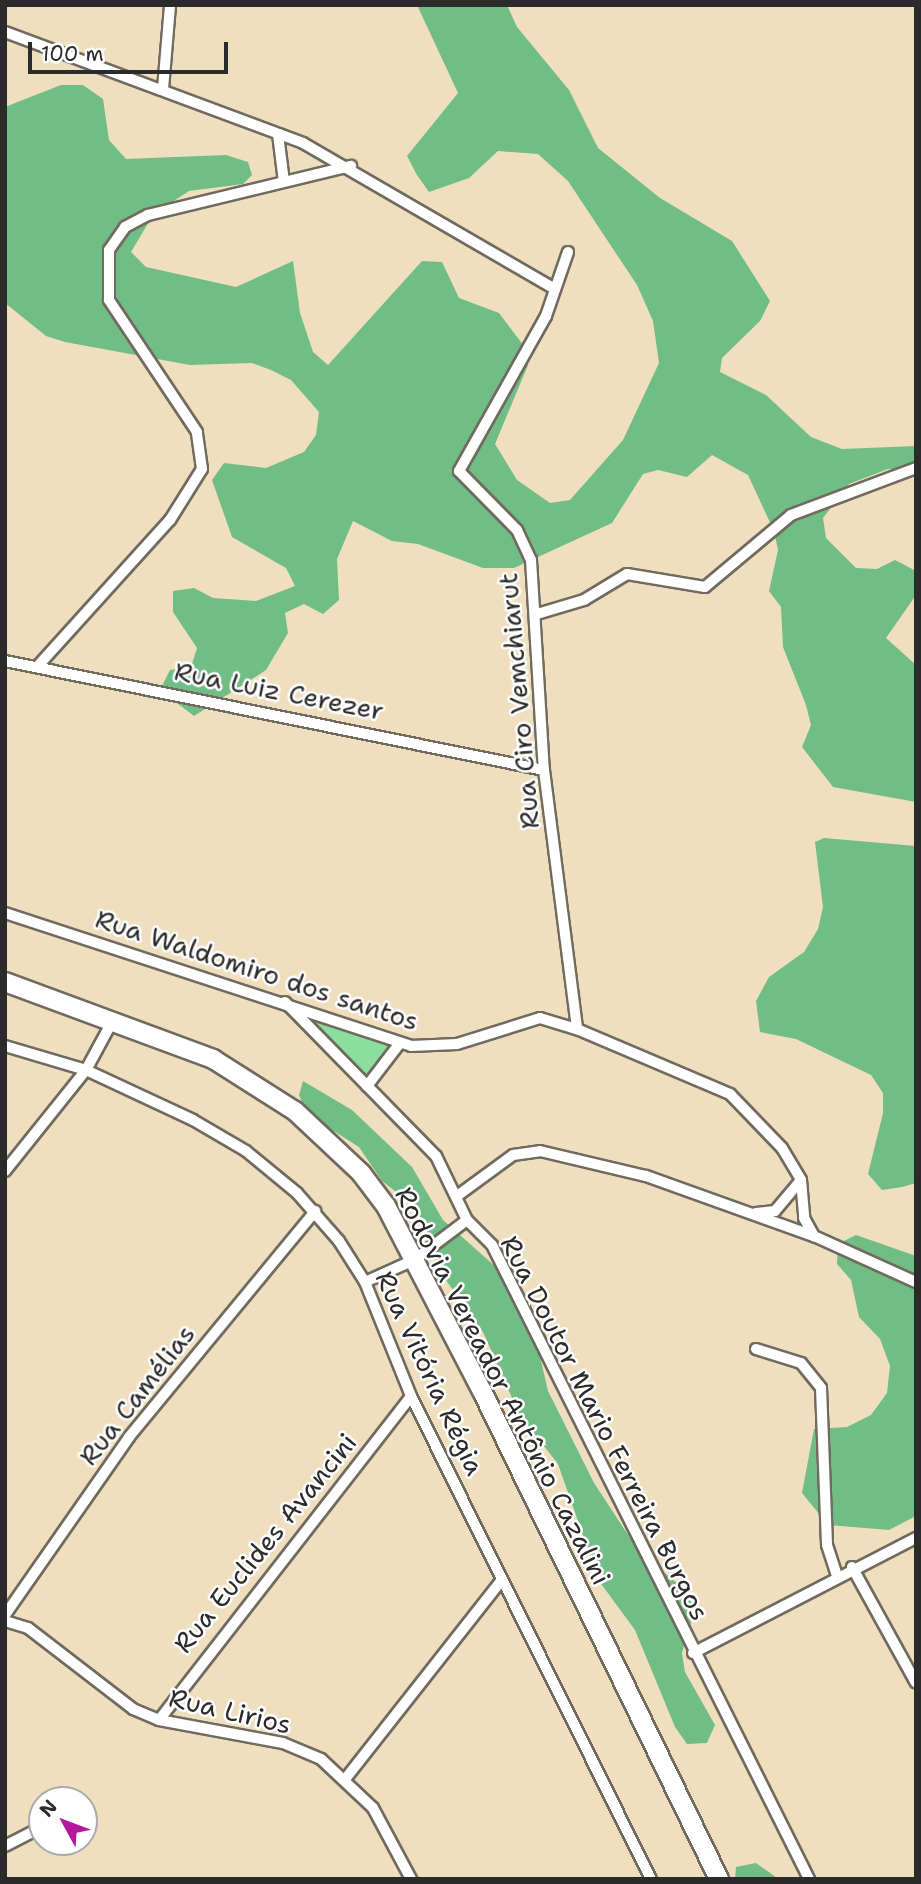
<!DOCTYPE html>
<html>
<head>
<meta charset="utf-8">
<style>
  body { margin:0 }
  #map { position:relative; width:921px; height:1884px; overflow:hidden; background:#efdfbf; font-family:"Shantell Sans",sans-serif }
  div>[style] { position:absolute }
  .green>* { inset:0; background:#8bde9e }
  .forest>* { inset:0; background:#70bd85 }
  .roads { filter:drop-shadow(2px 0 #706a5f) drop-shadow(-2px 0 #706a5f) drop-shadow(0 2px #706a5f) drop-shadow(0 -2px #706a5f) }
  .minor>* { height:10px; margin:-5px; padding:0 5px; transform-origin:5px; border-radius:5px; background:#fff }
  .primary>* { height:18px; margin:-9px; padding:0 9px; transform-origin:9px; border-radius:9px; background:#fff }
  span { translate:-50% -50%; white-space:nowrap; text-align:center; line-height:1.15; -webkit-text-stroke:5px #fff; paint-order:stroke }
  .street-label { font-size:26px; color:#2b2b2b }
  .frame { position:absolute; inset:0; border:7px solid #2b2b2b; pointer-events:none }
  .north { position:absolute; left:28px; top:1786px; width:70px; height:70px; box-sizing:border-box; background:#fff; border:2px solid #aaa; border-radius:50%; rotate:311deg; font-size:19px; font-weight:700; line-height:28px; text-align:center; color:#2b2b2b }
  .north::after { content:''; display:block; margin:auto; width:24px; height:32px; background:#b5179e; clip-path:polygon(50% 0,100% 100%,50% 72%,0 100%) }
  .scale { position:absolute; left:28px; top:42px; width:200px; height:32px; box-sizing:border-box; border:4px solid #2b2b2b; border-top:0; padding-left:9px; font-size:21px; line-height:24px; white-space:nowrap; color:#2b2b2b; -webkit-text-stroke:5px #fff; paint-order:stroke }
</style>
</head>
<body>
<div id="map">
  <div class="green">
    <i style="clip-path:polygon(300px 1011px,393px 1044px,367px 1080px)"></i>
  </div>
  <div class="forest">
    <i style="clip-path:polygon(417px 5px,507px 5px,517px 27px,569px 90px,598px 148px,660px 198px,732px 241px,770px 301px,760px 321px,722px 358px,720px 372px,766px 395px,811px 437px,842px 449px,916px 446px,916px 470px,888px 469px,849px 484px,823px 518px,826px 538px,856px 568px,877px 569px,895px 560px,916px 571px,916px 595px,886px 638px,916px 665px,916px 802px,833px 787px,802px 747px,811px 725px,806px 705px,783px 647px,781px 607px,769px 591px,778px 550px,774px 531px,748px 475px,712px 455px,687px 477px,658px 470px,643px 474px,612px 523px,514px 568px,483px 568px,418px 544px,392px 541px,353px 521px,337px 559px,339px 600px,323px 614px,304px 604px,285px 613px,288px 633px,266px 670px,194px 716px,160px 690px,170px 670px,191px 667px,197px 648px,173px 612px,173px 591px,194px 588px,213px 598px,256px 601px,295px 586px,286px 568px,232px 537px,212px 480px,224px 463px,266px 468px,304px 452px,316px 435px,319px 412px,291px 380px,271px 370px,252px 363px,190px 365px,65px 342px,46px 336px,5px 303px,5px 107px,61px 85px,83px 85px,103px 99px,109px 140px,126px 159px,226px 155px,248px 162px,252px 175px,243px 184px,189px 191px,153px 215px,131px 252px,146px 267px,236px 287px,293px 261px,300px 313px,313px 352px,328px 365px,422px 261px,442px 262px,459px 298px,499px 313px,524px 346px,528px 365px,495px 444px,517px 480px,550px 503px,570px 500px,623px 440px,659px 363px,653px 321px,637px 285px,568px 181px,538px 154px,498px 151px,469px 178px,429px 192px,417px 175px,407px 156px,458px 93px)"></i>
    <i style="clip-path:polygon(824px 838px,916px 846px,916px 1183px,902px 1187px,882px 1190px,868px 1174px,883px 1113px,883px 1093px,871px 1075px,796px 1039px,760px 1032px,756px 1001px,769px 977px,804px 952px,818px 929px,823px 907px,815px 842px)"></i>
    <i style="clip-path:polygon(303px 1081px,352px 1110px,412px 1167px,443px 1220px,506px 1276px,534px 1331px,548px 1391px,594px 1483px,640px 1553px,688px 1592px,694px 1612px,682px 1653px,685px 1672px,715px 1725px,707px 1743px,687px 1744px,675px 1727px,635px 1630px,599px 1581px,558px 1464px,519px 1414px,484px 1334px,436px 1266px,417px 1208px,382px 1181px,359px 1147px,307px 1114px,299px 1095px)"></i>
    <i style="clip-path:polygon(856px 1235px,916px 1256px,916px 1516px,889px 1530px,828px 1525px,802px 1493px,814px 1429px,847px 1427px,871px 1415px,887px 1393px,890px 1366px,880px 1339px,859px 1317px,851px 1280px,837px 1264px,838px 1244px)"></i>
    <i style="clip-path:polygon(756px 1863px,773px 1875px,778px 1879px,735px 1879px,736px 1867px)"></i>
  </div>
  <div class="roads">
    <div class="minor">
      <i style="left:5px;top:32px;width:318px;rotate:20.4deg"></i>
      <i style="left:303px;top:143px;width:291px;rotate:30.1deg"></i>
      <i style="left:163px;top:89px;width:84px;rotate:-85.2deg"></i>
      <i style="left:278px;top:134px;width:48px;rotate:82.9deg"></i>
      <i style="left:568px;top:252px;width:68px;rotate:109deg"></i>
      <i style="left:546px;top:316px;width:178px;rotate:119.3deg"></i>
      <i style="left:459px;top:471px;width:83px;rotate:45.5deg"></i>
      <i style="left:517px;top:530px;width:33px;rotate:65deg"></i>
      <i style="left:531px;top:560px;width:210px;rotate:86.5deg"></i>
      <i style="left:544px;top:770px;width:261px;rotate:82.7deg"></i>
      <i style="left:537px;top:614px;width:49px;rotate:-16.6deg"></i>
      <i style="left:584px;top:600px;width:50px;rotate:-31.2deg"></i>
      <i style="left:627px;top:574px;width:79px;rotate:9.5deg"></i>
      <i style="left:705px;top:587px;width:112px;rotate:-39.9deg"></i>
      <i style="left:791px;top:515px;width:134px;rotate:-20.6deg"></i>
      <i style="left:5px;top:661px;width:550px;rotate:11.43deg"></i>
      <i style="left:37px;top:667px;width:198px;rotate:-47.9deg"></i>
      <i style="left:170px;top:520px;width:60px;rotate:-57.9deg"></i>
      <i style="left:202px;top:469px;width:37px;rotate:-98deg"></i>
      <i style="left:197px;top:432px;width:159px;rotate:-123.7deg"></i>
      <i style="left:109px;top:300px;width:50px;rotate:-90deg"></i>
      <i style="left:109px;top:250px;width:28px;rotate:-55deg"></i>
      <i style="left:125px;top:227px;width:26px;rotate:-28deg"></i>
      <i style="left:148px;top:215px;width:209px;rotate:-13.6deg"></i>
      <i style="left:5px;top:913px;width:427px;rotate:18.1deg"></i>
      <i style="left:411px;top:1046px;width:46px;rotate:-2.5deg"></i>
      <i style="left:457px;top:1044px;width:87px;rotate:-17.4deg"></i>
      <i style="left:540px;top:1018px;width:39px;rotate:17deg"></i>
      <i style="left:577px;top:1029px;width:166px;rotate:23deg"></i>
      <i style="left:730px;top:1094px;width:75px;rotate:46.1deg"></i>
      <i style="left:782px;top:1148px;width:37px;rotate:59deg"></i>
      <i style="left:801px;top:1180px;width:38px;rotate:85deg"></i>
      <i style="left:804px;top:1218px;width:21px;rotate:61deg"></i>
      <i style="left:285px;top:1002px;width:216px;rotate:45.6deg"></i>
      <i style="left:436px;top:1156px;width:71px;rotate:64.2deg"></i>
      <i style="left:467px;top:1220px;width:35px;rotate:45deg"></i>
      <i style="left:492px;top:1245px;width:709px;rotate:63.43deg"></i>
      <i style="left:5px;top:1046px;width:84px;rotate:16.5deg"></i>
      <i style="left:86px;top:1070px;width:118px;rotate:25deg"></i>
      <i style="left:193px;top:1120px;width:61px;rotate:30.3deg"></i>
      <i style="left:246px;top:1151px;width:66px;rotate:39.5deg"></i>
      <i style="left:297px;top:1193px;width:64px;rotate:48.8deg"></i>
      <i style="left:339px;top:1241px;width:49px;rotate:57.6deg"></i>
      <i style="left:365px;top:1282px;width:123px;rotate:68deg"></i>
      <i style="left:411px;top:1396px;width:539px;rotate:63.58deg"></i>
      <i style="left:367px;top:1086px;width:54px;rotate:-52.5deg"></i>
      <i style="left:5px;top:1171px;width:129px;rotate:-51.3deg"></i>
      <i style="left:86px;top:1070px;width:57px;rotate:-61.6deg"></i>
      <i style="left:457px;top:1196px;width:69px;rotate:-36.2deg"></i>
      <i style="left:513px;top:1155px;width:27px;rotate:-8deg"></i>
      <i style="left:540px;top:1151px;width:109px;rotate:13.3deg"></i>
      <i style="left:646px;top:1176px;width:178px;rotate:19.7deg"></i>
      <i style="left:814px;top:1236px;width:112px;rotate:24.3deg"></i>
      <i style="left:756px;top:1213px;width:19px;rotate:-6deg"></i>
      <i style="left:775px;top:1211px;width:40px;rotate:-50deg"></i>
      <i style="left:365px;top:1282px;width:54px;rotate:-24.2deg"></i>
      <i style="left:414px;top:1260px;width:66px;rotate:-37deg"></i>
      <i style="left:756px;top:1349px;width:47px;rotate:17.3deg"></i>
      <i style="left:801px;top:1363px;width:32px;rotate:51deg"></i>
      <i style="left:821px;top:1388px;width:157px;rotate:87.8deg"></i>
      <i style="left:827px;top:1545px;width:32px;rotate:72deg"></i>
      <i style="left:852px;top:1567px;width:132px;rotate:61.1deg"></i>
      <i style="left:5px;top:1615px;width:217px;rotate:-55.1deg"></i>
      <i style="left:129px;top:1437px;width:293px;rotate:-50.5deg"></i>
      <i style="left:5px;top:1621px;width:24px;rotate:17deg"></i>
      <i style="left:28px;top:1628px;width:133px;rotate:37.6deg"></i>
      <i style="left:133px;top:1709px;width:28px;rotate:23deg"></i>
      <i style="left:159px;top:1720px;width:126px;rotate:10.5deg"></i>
      <i style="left:283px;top:1743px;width:41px;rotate:22.8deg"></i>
      <i style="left:321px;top:1759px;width:71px;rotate:43.3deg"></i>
      <i style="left:373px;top:1808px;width:81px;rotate:61.8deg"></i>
      <i style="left:693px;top:1653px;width:251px;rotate:-27.3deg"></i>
      <i style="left:159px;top:1720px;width:410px;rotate:-52.1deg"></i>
      <i style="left:346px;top:1778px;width:252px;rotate:-51.8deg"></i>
      <i style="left:5px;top:1846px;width:42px;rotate:-27.2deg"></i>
    </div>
    <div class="primary">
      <i style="left:5px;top:982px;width:222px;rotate:20.3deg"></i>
      <i style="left:213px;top:1059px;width:97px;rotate:32.4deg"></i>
      <i style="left:295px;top:1111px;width:91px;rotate:43.2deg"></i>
      <i style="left:361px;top:1173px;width:41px;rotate:52.9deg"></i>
      <i style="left:386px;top:1206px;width:208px;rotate:62.6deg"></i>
      <i style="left:482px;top:1391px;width:543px;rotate:64.1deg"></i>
    </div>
  </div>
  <div class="street-label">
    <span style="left:279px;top:691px;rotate:11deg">Rua Luiz Cerezer</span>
    <span style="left:519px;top:701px;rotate:-95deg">Rua Ciro Vemchiarut</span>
    <span style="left:257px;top:970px;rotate:18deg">Rua Waldomiro dos santos</span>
    <span style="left:430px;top:1373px;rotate:65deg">Rua Vitória Régia</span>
    <span style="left:503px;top:1386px;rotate:63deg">Rodovia Vereador Antônio Cazalini</span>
    <span style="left:137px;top:1395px;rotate:-52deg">Rua Camélias</span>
    <span style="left:605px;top:1428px;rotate:63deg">Rua Doutor Mario Ferreira Burgos</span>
    <span style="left:265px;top:1543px;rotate:-51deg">Rua Euclides Avancini</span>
    <span style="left:230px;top:1711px;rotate:13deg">Rua Lirios</span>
  </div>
  <div class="frame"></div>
  <div class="north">N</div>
  <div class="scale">100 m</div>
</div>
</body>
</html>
